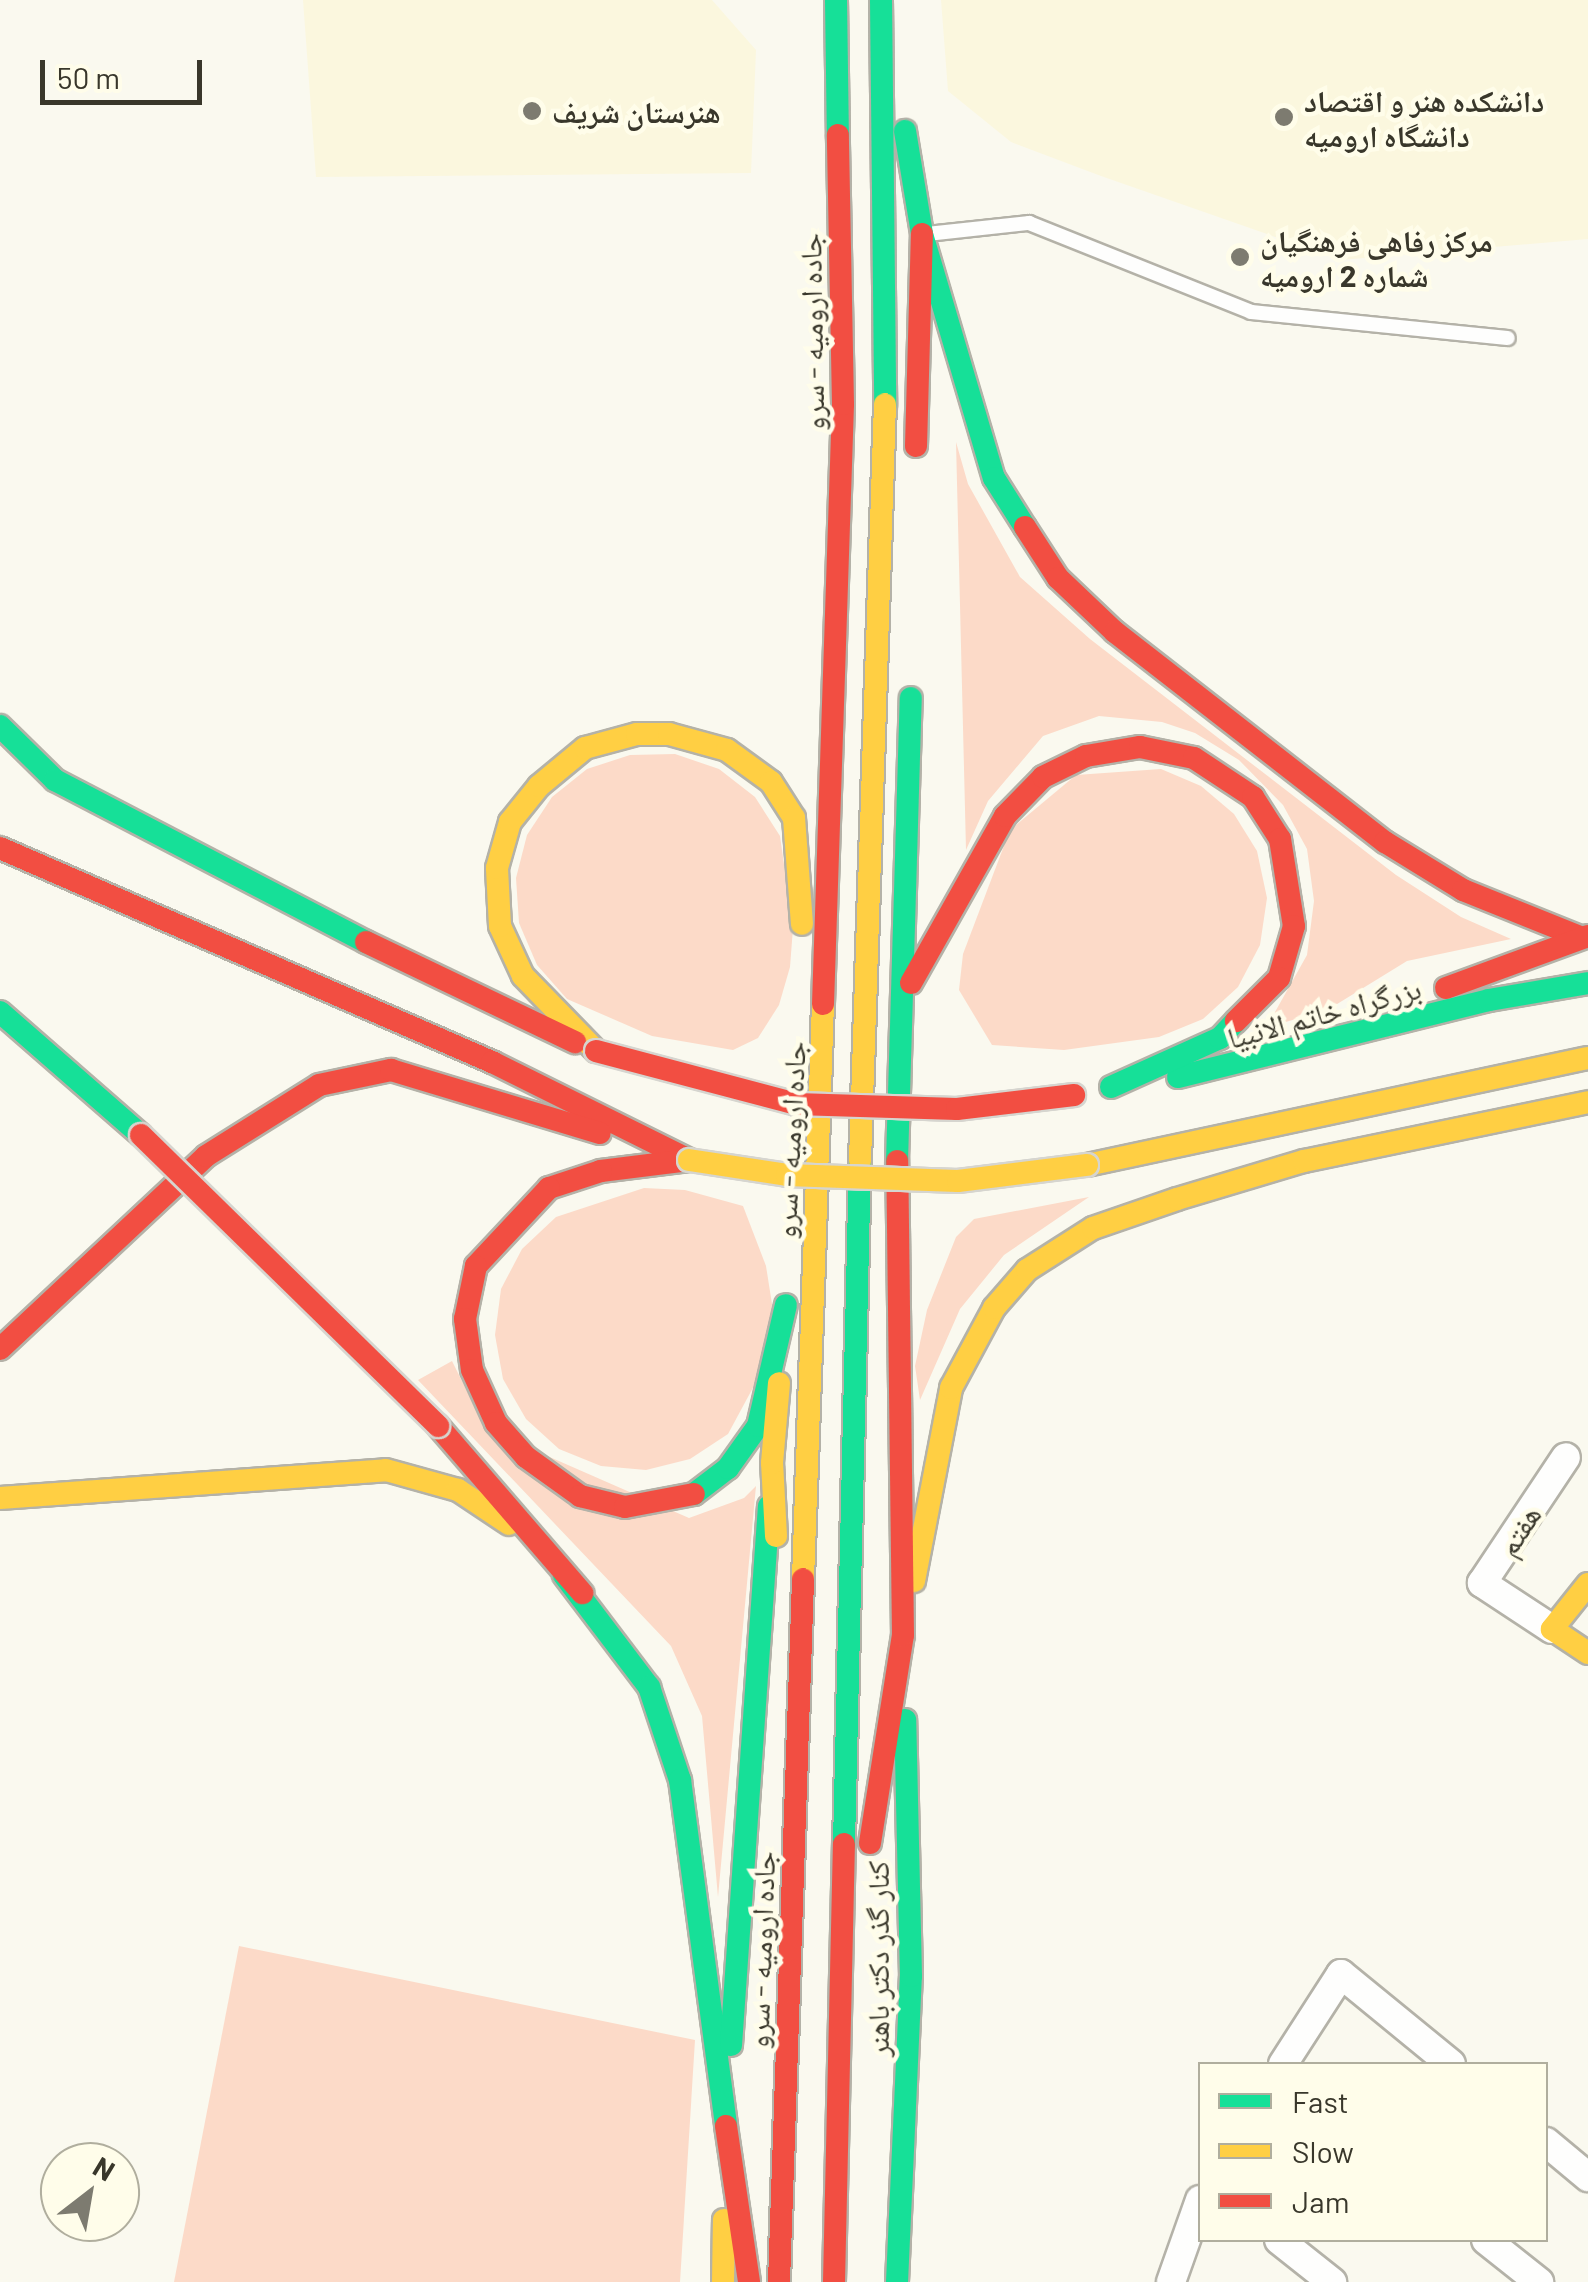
<!DOCTYPE html>
<html>
<head>
<meta charset="utf-8">
<style>
  body { margin:0 }
  #map { position:relative; width:1588px; height:2282px; overflow:hidden; background:#faf9ef; font-family:Barlow,"Noto Naskh Arabic",sans-serif }
  div>[style] { position:absolute }
  .built>* { inset:0; background:#fbf7de }
  .green>* { inset:0; background:#fcdac8 }
  .roads { filter:drop-shadow(2px 0 #b4b2a8) drop-shadow(-2px 0 #b4b2a8) drop-shadow(0 2px #b4b2a8) drop-shadow(0 -2px #b4b2a8) }
  .lane>* { height:14px; margin:-7px; padding:0 7px; transform-origin:7px; border-radius:7px; background:#fefefd }
  .street>* { height:28px; margin:-14px; padding:0 14px; transform-origin:14px; border-radius:14px; background:#fefefd }
  .fast>* { height:22px; margin:-11px; padding:0 11px; transform-origin:11px; border-radius:11px; background:#16e098 }
  .slow>* { height:22px; margin:-11px; padding:0 11px; transform-origin:11px; border-radius:11px; background:#ffcf43 }
  .jam>* { height:22px; margin:-11px; padding:0 11px; transform-origin:11px; border-radius:11px; background:#f24e42 }
  .bridges { filter:drop-shadow(2px 0 #d6d5cf) drop-shadow(-2px 0 #d6d5cf) drop-shadow(0 2px #d6d5cf) drop-shadow(0 -2px #d6d5cf) }
  .slow-bridge>* { height:22px; margin:-11px; padding:0 11px; transform-origin:11px; border-radius:11px; background:#ffcf43 }
  .jam-bridge>* { height:22px; margin:-11px; padding:0 11px; transform-origin:11px; border-radius:11px; background:#f24e42 }
  .dots>* { width:28px; height:28px; translate:-50% -50%; box-sizing:border-box; border:5px solid #fffdea; border-radius:50% }
  span { translate:-50% -50%; white-space:nowrap; text-align:center; line-height:1.15; -webkit-text-stroke:9px #fffdea; paint-order:stroke }
  .poi-label { font-size:30px; color:#39372b; font-weight:700 }
  .left { translate:0 -50%; text-align:left }
  .street-label { font-size:30px; color:#39372b }
  .legend { position:absolute; left:1198px; top:2062px; width:350px; height:180px; box-sizing:border-box; background:#fffdea; border:2px solid #b0ae9e; margin:0; padding:12px 18px; list-style:none; font-size:30px; color:#39372b }
  .legend li { display:flex; align-items:center; gap:20px; height:50px }
  .legend b { width:50px; border:2px solid #b0ae9e }
  .north { position:absolute; left:40px; top:2142px; width:100px; height:100px; box-sizing:border-box; background:#fffdea; border:2px solid #b0ae9e; border-radius:50%; rotate:31deg; font-size:28px; font-weight:700; line-height:40px; text-align:center; color:#39372b }
  .north::after { content:''; display:block; margin:auto; width:35px; height:45px; background:#7d7b70; clip-path:polygon(50% 0,100% 100%,50% 72%,0 100%) }
  .scale { position:absolute; left:40px; top:60px; width:162px; height:45px; box-sizing:border-box; border:5px solid #39372b; border-top:0; padding-left:12px; font-size:30px; line-height:35px; white-space:nowrap; color:#39372b; -webkit-text-stroke:8px #fffdea; paint-order:stroke }
</style>
</head>
<body>
<div id="map">
  <div class="built">
    <i style="clip-path:polygon(303px 0,712px 0,756px 50px,751px 173px,316px 177px)"></i>
    <i style="clip-path:polygon(941px 0,1588px 0,1588px 239px,1341px 260px,1101px 176px,1011px 142px,948px 91px)"></i>
  </div>
  <div class="green">
    <i style="clip-path:polygon(956px 442px,968px 484px,1020px 577px,1090px 639px,1396px 875px,1461px 917px,1511px 939px,1407px 961px,1329px 1009px,1266px 1028px,1307px 955px,1314px 901px,1307px 849px,1283px 805px,1239px 760px,1195px 733px,1162px 722px,1099px 716px,1043px 736px,988px 801px,966px 850px)"></i>
    <i style="clip-path:polygon(675px 754px,719px 769px,755px 797px,780px 836px,793px 928px,790px 967px,779px 1005px,758px 1038px,733px 1050px,652px 1036px,567px 999px,537px 965px,519px 923px,516px 878px,527px 835px,552px 797px,587px 769px,630px 755px)"></i>
    <i style="clip-path:polygon(1161px 769px,1201px 786px,1234px 814px,1257px 851px,1267px 898px,1260px 945px,1238px 987px,1203px 1019px,1159px 1037px,1064px 1050px,992px 1045px,959px 990px,963px 954px,1010px 830px,1076px 775px)"></i>
    <i style="clip-path:polygon(644px 1188px,685px 1190px,743px 1206px,766px 1266px,772px 1304px,770px 1356px,728px 1434px,690px 1459px,646px 1470px,601px 1466px,559px 1449px,526px 1419px,503px 1379px,495px 1335px,501px 1289px,522px 1249px,556px 1217px)"></i>
    <i style="clip-path:polygon(1089px 1197px,1004px 1255px,960px 1309px,920px 1400px,915px 1366px,927px 1310px,956px 1237px,974px 1219px)"></i>
    <i style="clip-path:polygon(452px 1361px,486px 1429px,689px 1518px,744px 1498px,756px 1486px,718px 1897px,702px 1716px,671px 1646px,418px 1380px)"></i>
    <i style="clip-path:polygon(239px 1946px,695px 2040px,680px 2282px,174px 2282px)"></i>
  </div>
  <div class="roads">
    <div class="lane">
      <i style="left:927px;top:234px;width:103px;rotate:-6.2deg"></i>
      <i style="left:1029px;top:223px;width:239px;rotate:21.8deg"></i>
      <i style="left:1251px;top:312px;width:258px;rotate:5.8deg"></i>
    </div>
    <div class="street">
      <i style="left:1552px;top:1629px;width:84px;rotate:-146.7deg"></i>
      <i style="left:1482px;top:1583px;width:151px;rotate:-56.3deg"></i>
      <i style="left:1283px;top:2064px;width:107px;rotate:-57.2deg"></i>
      <i style="left:1341px;top:1974px;width:142px;rotate:39.3deg"></i>
      <i style="left:1546px;top:2142px;width:55px;rotate:39.8deg"></i>
      <i style="left:1279px;top:2240px;width:68px;rotate:38.4deg"></i>
      <i style="left:1486px;top:2240px;width:68px;rotate:38.4deg"></i>
      <i style="left:1171px;top:2282px;width:87px;rotate:-70.5deg"></i>
    </div>
    <div class="fast">
      <i style="left:836px;top:0;width:135px;rotate:89.2deg"></i>
      <i style="left:881px;top:0;width:404px;rotate:89.4deg"></i>
      <i style="left:905px;top:131px;width:104px;rotate:80.6deg"></i>
      <i style="left:922px;top:234px;width:254px;rotate:73.6deg"></i>
      <i style="left:994px;top:478px;width:58px;rotate:57.7deg"></i>
      <i style="left:0;top:726px;width:77px;rotate:44.5deg"></i>
      <i style="left:55px;top:780px;width:351px;rotate:27.5deg"></i>
      <i style="left:0;top:1012px;width:187px;rotate:41.1deg"></i>
      <i style="left:1178px;top:1077px;width:320px;rotate:-13.9deg"></i>
      <i style="left:1489px;top:1000px;width:100px;rotate:-9.7deg"></i>
      <i style="left:1111px;top:1087px;width:120px;rotate:-24.2deg"></i>
      <i style="left:1220px;top:1038px;width:23px;rotate:-47deg"></i>
      <i style="left:897px;top:1161px;width:463px;rotate:-88.3deg"></i>
      <i style="left:694px;top:1494px;width:43px;rotate:-37.4deg"></i>
      <i style="left:728px;top:1468px;width:52px;rotate:-54.5deg"></i>
      <i style="left:758px;top:1426px;width:124px;rotate:-77deg"></i>
      <i style="left:564px;top:1575px;width:141px;rotate:52.8deg"></i>
      <i style="left:649px;top:1687px;width:98px;rotate:71.6deg"></i>
      <i style="left:680px;top:1780px;width:349px;rotate:82.4deg"></i>
      <i style="left:844px;top:1844px;width:683px;rotate:-88.66deg"></i>
      <i style="left:731px;top:2045px;width:540px;rotate:-85.97deg"></i>
      <i style="left:897px;top:2282px;width:306px;rotate:-87.4deg"></i>
      <i style="left:911px;top:1976px;width:256px;rotate:-91.3deg"></i>
    </div>
    <div class="slow">
      <i style="left:596px;top:1051px;width:105px;rotate:-134.2deg"></i>
      <i style="left:523px;top:976px;width:55px;rotate:-114.7deg"></i>
      <i style="left:500px;top:926px;width:58px;rotate:-93deg"></i>
      <i style="left:497px;top:868px;width:48px;rotate:-74.2deg"></i>
      <i style="left:510px;top:822px;width:46px;rotate:-51.1deg"></i>
      <i style="left:539px;top:786px;width:60px;rotate:-39.6deg"></i>
      <i style="left:585px;top:748px;width:54px;rotate:-15.1deg"></i>
      <i style="left:637px;top:734px;width:32px"></i>
      <i style="left:669px;top:734px;width:60px;rotate:15.4deg"></i>
      <i style="left:727px;top:750px;width:54px;rotate:36deg"></i>
      <i style="left:771px;top:782px;width:43px;rotate:57.4deg"></i>
      <i style="left:794px;top:818px;width:106px;rotate:85.7deg"></i>
      <i style="left:860px;top:1161px;width:757px;rotate:-88.11deg"></i>
      <i style="left:1087px;top:1165px;width:512px;rotate:-12.06deg"></i>
      <i style="left:0;top:1498px;width:387px;rotate:-4.1deg"></i>
      <i style="left:386px;top:1470px;width:75px;rotate:15.5deg"></i>
      <i style="left:458px;top:1490px;width:61px;rotate:33.7deg"></i>
      <i style="left:776px;top:1536px;width:73px;rotate:-93.1deg"></i>
      <i style="left:772px;top:1463px;width:80px;rotate:-85deg"></i>
      <i style="left:803px;top:1579px;width:575px;rotate:-88.01deg"></i>
      <i style="left:914px;top:1581px;width:197px;rotate:-79.1deg"></i>
      <i style="left:951px;top:1388px;width:91px;rotate:-61.7deg"></i>
      <i style="left:994px;top:1308px;width:50px;rotate:-49deg"></i>
      <i style="left:1027px;top:1270px;width:78px;rotate:-32.5deg"></i>
      <i style="left:1093px;top:1228px;width:89px;rotate:-19deg"></i>
      <i style="left:1177px;top:1199px;width:133px;rotate:-16.7deg"></i>
      <i style="left:1304px;top:1161px;width:290px;rotate:-11.7deg"></i>
      <i style="left:1588px;top:1584px;width:58px;rotate:128.7deg"></i>
      <i style="left:1552px;top:1629px;width:43px;rotate:33.7deg"></i>
      <i style="left:723px;top:2282px;width:62px;rotate:-89.1deg"></i>
    </div>
    <div class="jam">
      <i style="left:916px;top:446px;width:212px;rotate:-88.4deg"></i>
      <i style="left:1025px;top:527px;width:61px;rotate:57.1deg"></i>
      <i style="left:1058px;top:578px;width:79px;rotate:43.5deg"></i>
      <i style="left:1115px;top:632px;width:342px;rotate:37.9deg"></i>
      <i style="left:1385px;top:842px;width:92px;rotate:31.6deg"></i>
      <i style="left:1463px;top:890px;width:126px;rotate:21.9deg"></i>
      <i style="left:0;top:848px;width:537px;rotate:23.51deg"></i>
      <i style="left:492px;top:1062px;width:220px;rotate:26.4deg"></i>
      <i style="left:366px;top:942px;width:232px;rotate:25.6deg"></i>
      <i style="left:911px;top:983px;width:192px;rotate:-60.6deg"></i>
      <i style="left:1005px;top:816px;width:54px;rotate:-45.7deg"></i>
      <i style="left:1043px;top:777px;width:48px;rotate:-26deg"></i>
      <i style="left:1086px;top:756px;width:55px;rotate:-9.5deg"></i>
      <i style="left:1140px;top:747px;width:55px;rotate:11.5deg"></i>
      <i style="left:1194px;top:758px;width:71px;rotate:33.5deg"></i>
      <i style="left:1253px;top:797px;width:50px;rotate:57.3deg"></i>
      <i style="left:1280px;top:839px;width:88px;rotate:80.9deg"></i>
      <i style="left:1294px;top:926px;width:54px;rotate:106.1deg"></i>
      <i style="left:1279px;top:978px;width:61px;rotate:135deg"></i>
      <i style="left:1446px;top:988px;width:151px;rotate:-20.1deg"></i>
      <i style="left:823px;top:1004px;width:600px;rotate:-88.09deg"></i>
      <i style="left:843px;top:404px;width:269px;rotate:-91.1deg"></i>
      <i style="left:689px;top:1160px;width:89px;rotate:172.9deg"></i>
      <i style="left:601px;top:1171px;width:55px;rotate:161.9deg"></i>
      <i style="left:549px;top:1188px;width:107px;rotate:133.1deg"></i>
      <i style="left:476px;top:1266px;width:54px;rotate:101.7deg"></i>
      <i style="left:465px;top:1319px;width:51px;rotate:82.2deg"></i>
      <i style="left:472px;top:1370px;width:58px;rotate:65.6deg"></i>
      <i style="left:496px;top:1423px;width:45px;rotate:48.6deg"></i>
      <i style="left:526px;top:1457px;width:67px;rotate:35.8deg"></i>
      <i style="left:580px;top:1496px;width:46px;rotate:13.7deg"></i>
      <i style="left:625px;top:1507px;width:70px;rotate:-10.7deg"></i>
      <i style="left:0;top:1349px;width:282px;rotate:-43.1deg"></i>
      <i style="left:206px;top:1156px;width:133px;rotate:-32.1deg"></i>
      <i style="left:319px;top:1085px;width:74px;rotate:-11.8deg"></i>
      <i style="left:391px;top:1070px;width:218px;rotate:16.8deg"></i>
      <i style="left:438px;top:1426px;width:221px;rotate:49.2deg"></i>
      <i style="left:870px;top:1843px;width:211px;rotate:-81deg"></i>
      <i style="left:903px;top:1635px;width:474px;rotate:-90.7deg"></i>
      <i style="left:726px;top:2126px;width:158px;rotate:81.6deg"></i>
      <i style="left:779px;top:2282px;width:703px;rotate:-88.04deg"></i>
      <i style="left:834px;top:2282px;width:438px;rotate:-88.7deg"></i>
    </div>
  </div>
  <div class="bridges">
    <div class="slow-bridge">
      <i style="left:689px;top:1160px;width:99px;rotate:8.7deg"></i>
      <i style="left:787px;top:1175px;width:171px;rotate:2deg"></i>
      <i style="left:958px;top:1181px;width:130px;rotate:-7.1deg"></i>
    </div>
    <div class="jam-bridge">
      <i style="left:596px;top:1051px;width:207px;rotate:14.8deg"></i>
      <i style="left:796px;top:1104px;width:161px;rotate:1.8deg"></i>
      <i style="left:957px;top:1109px;width:118px;rotate:-6.8deg"></i>
      <i style="left:141px;top:1135px;width:416px;rotate:44.4deg"></i>
    </div>
  </div>
  <div class="dots">
    <i style="left:532px;top:111px;background:#7d7b70"></i>
    <i style="left:1284px;top:117px;background:#7d7b70"></i>
    <i style="left:1240px;top:257px;background:#7d7b70"></i>
  </div>
  <div class="poi-label">
    <span class="left" style="left:1304px;top:117px">دانشکده هنر و اقتصاد<br>دانشگاه ارومیه</span>
    <span class="left" style="left:552px;top:111px">هنرستان شریف</span>
    <span class="left" style="left:1260px;top:257px">مرکز رفاهی فرهنگیان<br>شماره 2 ارومیه</span>
  </div>
  <div class="street-label">
    <span style="left:811px;top:332px;rotate:-91deg">جاده ارومیه - سرو</span>
    <span style="left:1324px;top:1012px;rotate:-15deg">بزرگراه خاتم الانبیا</span>
    <span style="left:789px;top:1140px;rotate:-87deg">جاده ارومیه - سرو</span>
    <span style="left:1518px;top:1530px;rotate:-57deg">هفتم</span>
    <span style="left:760px;top:1950px;rotate:-88deg">جاده ارومیه - سرو</span>
    <span style="left:877px;top:1959px;rotate:-90deg">کنار گذر دکتر باهنر</span>
  </div>
  <ul class="legend">
  <li><b style="height:12px;background:#16e098"></b>Fast</li>
  <li><b style="height:12px;background:#ffcf43"></b>Slow</li>
  <li><b style="height:12px;background:#f24e42"></b>Jam</li>
  </ul>
  <div class="north">N</div>
  <div class="scale">50 m</div>
</div>
</body>
</html>
